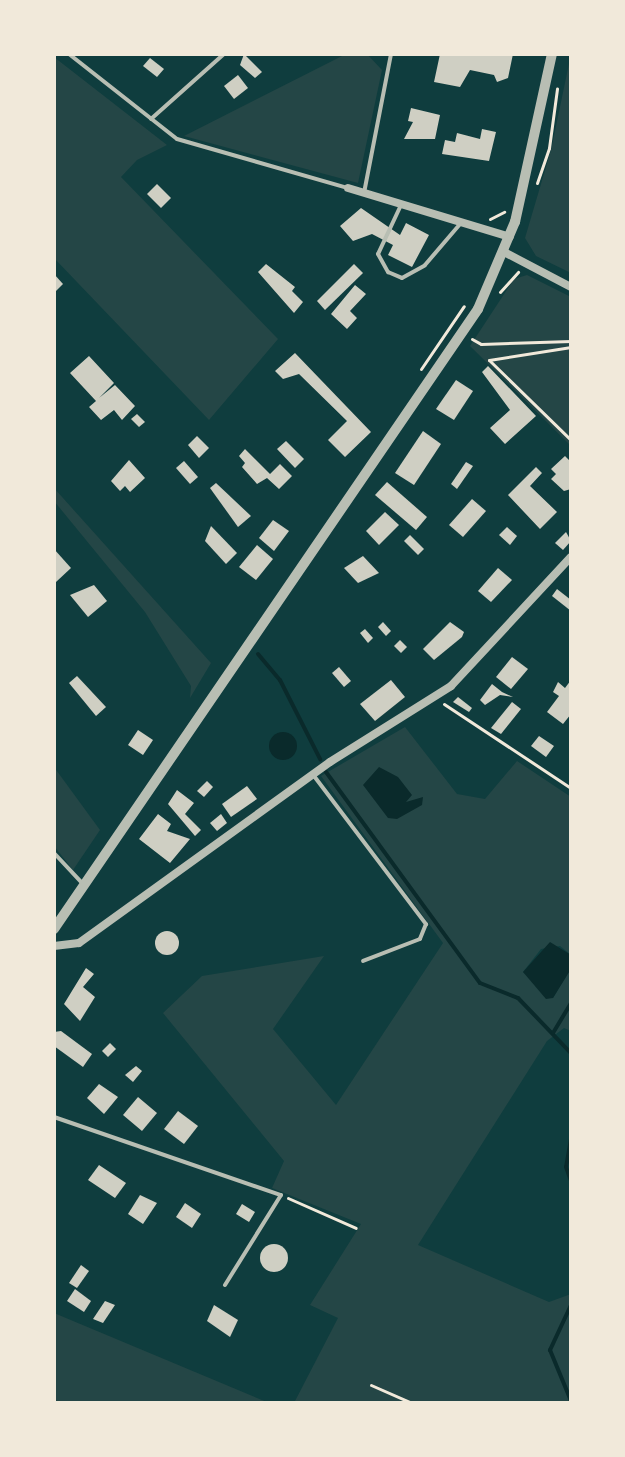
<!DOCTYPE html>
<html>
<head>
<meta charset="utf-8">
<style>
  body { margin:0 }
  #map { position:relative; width:625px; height:1457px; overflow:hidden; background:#0f3d3e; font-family:"Asap Condensed",sans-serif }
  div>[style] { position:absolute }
  .green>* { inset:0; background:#244646 }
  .water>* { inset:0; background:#0a2a2b }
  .round { border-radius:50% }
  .stream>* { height:4px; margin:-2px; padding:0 2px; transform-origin:2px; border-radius:2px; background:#0a2a2b }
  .building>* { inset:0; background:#cfcfc3 }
  .path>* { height:3px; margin:-1.5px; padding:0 1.5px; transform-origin:1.5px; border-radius:1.5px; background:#f1e9da }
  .service>* { height:4px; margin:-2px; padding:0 2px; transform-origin:2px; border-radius:2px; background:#b8beb3 }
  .minor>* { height:8px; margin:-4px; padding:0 4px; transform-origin:4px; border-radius:4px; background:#b8beb3 }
  .tertiary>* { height:10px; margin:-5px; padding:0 5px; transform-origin:5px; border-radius:5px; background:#b8beb3 }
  span { translate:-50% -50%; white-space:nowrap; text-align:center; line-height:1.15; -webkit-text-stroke:6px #f1e9da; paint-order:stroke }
  .frame { position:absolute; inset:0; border:56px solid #f1e9da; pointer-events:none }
</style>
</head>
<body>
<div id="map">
  <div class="green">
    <i style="clip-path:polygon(346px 54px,367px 54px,382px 70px,358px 183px,184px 136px)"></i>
    <i style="clip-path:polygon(571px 54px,571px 273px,536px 256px,525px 238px,551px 150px)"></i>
    <i style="clip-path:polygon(54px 57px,167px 145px,137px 160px,121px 177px,278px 339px,209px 420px,54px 258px)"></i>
    <i style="clip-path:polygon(527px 275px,571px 297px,571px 446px,470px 346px,514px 279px)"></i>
    <i style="clip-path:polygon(54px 488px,211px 663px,190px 698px,191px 686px,145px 612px,54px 501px)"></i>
    <i style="clip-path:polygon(405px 727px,457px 794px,485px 799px,517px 761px,571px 797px,571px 955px,560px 946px,541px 949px,523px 972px,553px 998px,571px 968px,571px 1031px,564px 1028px,547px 1041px,418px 1245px,549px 1302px,571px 1294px,571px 1403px,294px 1403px,338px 1318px,310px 1305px,361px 1224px,272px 1188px,284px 1161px,163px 1013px,202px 976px,324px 956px,273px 1029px,336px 1105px,443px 943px,321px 776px)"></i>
    <i style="clip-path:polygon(54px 767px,100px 830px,73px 870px,54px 846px)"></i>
    <i style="clip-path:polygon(54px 1313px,269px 1403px,54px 1403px)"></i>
  </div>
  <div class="water">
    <i class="round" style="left:269px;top:732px;width:28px;height:28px"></i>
    <i style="clip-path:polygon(379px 767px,398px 777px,412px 795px,406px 802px,423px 797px,422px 805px,397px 819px,388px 818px,363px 785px)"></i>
    <i style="clip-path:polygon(550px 942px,571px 955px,571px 969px,553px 998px,546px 999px,523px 972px)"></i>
  </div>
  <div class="stream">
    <i style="left:258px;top:654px;width:34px;rotate:50deg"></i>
    <i style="left:280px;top:680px;width:89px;rotate:63.1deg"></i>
    <i style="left:326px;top:772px;width:261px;rotate:53.9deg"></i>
    <i style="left:480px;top:983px;width:41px;rotate:21.5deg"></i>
    <i style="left:518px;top:998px;width:76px;rotate:46.1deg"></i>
    <i style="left:553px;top:1033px;width:35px;rotate:-59deg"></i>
    <i style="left:571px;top:1139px;width:28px;rotate:100deg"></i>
    <i style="left:566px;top:1167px;width:15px;rotate:70deg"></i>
    <i style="left:571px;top:1305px;width:50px;rotate:115deg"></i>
    <i style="left:550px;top:1350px;width:55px;rotate:67.6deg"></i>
  </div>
  <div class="building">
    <i style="clip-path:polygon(244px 54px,262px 72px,255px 78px,240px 65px)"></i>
    <i style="clip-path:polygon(440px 54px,513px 54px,508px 78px,497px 82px,494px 75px,470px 70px,460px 87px,434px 82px)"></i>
    <i style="clip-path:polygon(150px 58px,164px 69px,157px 77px,143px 66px)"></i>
    <i style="clip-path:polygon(238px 75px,248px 88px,234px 99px,224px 86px)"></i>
    <i style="clip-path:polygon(411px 108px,440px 115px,435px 139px,404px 139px,413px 122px,408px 121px)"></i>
    <i style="clip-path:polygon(482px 129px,496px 132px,489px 161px,442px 154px,445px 140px,455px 142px,457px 133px,480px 139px)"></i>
    <i style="clip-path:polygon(157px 184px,171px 198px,161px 208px,147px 194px)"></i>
    <i style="clip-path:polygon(361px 208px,400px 235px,406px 223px,429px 235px,412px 267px,388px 255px,393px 245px,372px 234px,353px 241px,340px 226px)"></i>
    <i style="clip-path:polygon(266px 264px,295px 287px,292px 291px,303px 302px,294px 313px,258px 272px)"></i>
    <i style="clip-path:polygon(354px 264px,363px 273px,325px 310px,317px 301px)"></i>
    <i style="clip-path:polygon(54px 274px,63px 284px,54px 293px)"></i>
    <i style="clip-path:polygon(355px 285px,366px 294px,350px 311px,357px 318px,347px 329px,331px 314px)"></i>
    <i style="clip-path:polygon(295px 353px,371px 432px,345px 457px,328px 440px,347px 421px,299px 374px,283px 379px,275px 371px)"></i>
    <i style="clip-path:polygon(89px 356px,114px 383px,99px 398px,115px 385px,135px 406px,122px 420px,114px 410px,101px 420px,89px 407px,96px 401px,70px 373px)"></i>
    <i style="clip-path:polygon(488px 366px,536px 416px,505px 444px,490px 428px,510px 410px,482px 372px)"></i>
    <i style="clip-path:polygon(456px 380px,473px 391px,454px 420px,436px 409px)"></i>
    <i style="clip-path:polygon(137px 414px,145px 422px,139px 427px,131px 419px)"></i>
    <i style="clip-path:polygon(423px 431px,441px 444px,414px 485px,395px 473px)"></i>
    <i style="clip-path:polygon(197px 436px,209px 448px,199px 458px,188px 445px)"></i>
    <i style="clip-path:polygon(286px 441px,304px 459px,295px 468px,277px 449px)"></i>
    <i style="clip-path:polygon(245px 449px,270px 474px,280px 464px,292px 476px,279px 489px,267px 478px,257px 484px,242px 467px,245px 463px,239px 456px)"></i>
    <i style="clip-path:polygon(565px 456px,571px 462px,571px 489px,564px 491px,551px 479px,556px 474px,551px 469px)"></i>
    <i style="clip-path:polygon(129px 460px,145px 478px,130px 492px,125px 486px,120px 491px,111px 481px)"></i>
    <i style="clip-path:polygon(184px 461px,198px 477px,190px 484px,176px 468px)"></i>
    <i style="clip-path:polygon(466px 462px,473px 466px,457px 489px,451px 484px)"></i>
    <i style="clip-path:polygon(536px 467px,542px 473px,530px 486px,557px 512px,540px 529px,508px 495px)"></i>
    <i style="clip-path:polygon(387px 482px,427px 517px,416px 530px,375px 495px)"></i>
    <i style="clip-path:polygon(216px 483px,251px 516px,238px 527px,210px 488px)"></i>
    <i style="clip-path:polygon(472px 499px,486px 511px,463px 537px,449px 525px)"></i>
    <i style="clip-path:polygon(385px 512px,399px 525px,379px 545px,366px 531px)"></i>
    <i style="clip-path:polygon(273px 520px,289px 531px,274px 551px,259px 538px)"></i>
    <i style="clip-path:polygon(211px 526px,237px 553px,226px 564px,205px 541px)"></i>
    <i style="clip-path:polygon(507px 527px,517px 536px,510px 545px,499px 535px)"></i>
    <i style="clip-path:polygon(566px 532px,571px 541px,563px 550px,555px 543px)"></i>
    <i style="clip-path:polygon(410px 535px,424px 549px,418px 555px,404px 541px)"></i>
    <i style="clip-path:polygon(257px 545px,273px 559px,256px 580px,239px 567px)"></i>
    <i style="clip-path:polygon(54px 549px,71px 568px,56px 582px,54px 580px)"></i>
    <i style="clip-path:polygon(363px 556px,379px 573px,358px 583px,344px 568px)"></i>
    <i style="clip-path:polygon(498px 568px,512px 580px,491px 602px,478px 591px)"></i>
    <i style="clip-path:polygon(94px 585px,107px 601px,88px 617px,70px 595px)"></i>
    <i style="clip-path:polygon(557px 589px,571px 600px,571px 611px,552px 596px)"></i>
    <i style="clip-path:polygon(383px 622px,391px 631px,386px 636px,378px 627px)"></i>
    <i style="clip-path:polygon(450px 622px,464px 632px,462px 637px,434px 660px,423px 649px)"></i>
    <i style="clip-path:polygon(365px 629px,373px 638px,368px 643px,360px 633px)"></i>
    <i style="clip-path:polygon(400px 640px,407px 647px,401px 653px,394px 646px)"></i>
    <i style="clip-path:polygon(512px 657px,528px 669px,511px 689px,496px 677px)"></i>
    <i style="clip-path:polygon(339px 667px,351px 681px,344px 687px,332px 673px)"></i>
    <i style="clip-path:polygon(77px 676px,106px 707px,96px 716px,69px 683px)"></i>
    <i style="clip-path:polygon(391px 680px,405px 697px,375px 721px,360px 704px)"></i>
    <i style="clip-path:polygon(571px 680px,571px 714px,563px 724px,547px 712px,559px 696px,553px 692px,558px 682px,565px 688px)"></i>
    <i style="clip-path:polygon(492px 684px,502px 692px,513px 697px,500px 695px,485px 705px,480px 700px)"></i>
    <i style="clip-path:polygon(458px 697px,472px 708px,469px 712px,453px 702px)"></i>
    <i style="clip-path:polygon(512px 702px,521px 709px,501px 734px,491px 728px)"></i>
    <i style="clip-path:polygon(138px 730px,153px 740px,143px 755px,128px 745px)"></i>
    <i style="clip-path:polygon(539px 736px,554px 746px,546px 757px,531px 746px)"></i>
    <i style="clip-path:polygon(207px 781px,213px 787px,204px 797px,197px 791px)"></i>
    <i style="clip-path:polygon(247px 786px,257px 799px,231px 817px,222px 804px)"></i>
    <i style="clip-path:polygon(177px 790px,194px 803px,185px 814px,201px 830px,195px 836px,168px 804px)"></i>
    <i style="clip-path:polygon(158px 814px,171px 824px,167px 831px,190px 839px,170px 863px,139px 839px)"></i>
    <i style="clip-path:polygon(221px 814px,227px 823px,217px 831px,210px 823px)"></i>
    <i class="round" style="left:155px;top:931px;width:24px;height:24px"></i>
    <i style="clip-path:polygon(86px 968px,94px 974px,83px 987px,95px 997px,80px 1021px,64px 1004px)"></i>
    <i style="clip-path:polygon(61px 1031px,92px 1054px,83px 1067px,54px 1046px,54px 1032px)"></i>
    <i style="clip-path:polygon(110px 1043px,116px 1049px,108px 1057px,102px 1051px)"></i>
    <i style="clip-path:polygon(136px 1066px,142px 1071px,133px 1082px,125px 1075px)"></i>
    <i style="clip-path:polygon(99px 1084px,118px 1097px,104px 1114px,87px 1098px)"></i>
    <i style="clip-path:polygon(138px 1097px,157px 1113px,142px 1131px,123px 1115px)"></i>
    <i style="clip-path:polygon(178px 1111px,198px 1126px,184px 1144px,164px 1129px)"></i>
    <i style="clip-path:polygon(99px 1165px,126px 1183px,115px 1198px,88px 1180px)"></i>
    <i style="clip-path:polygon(140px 1195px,157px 1203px,143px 1224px,128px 1214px)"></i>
    <i style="clip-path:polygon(185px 1203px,201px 1214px,192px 1228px,176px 1217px)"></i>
    <i style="clip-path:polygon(242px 1204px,255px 1212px,249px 1222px,236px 1214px)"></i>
    <i class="round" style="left:260px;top:1244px;width:28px;height:28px"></i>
    <i style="clip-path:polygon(81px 1265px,89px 1271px,77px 1288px,69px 1283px)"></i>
    <i style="clip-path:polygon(75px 1289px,91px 1301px,84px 1312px,67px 1301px)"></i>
    <i style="clip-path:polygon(105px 1301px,115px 1305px,103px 1323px,93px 1319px)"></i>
    <i style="clip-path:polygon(214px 1305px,238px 1320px,230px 1337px,207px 1321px)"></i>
  </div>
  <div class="path">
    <i style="left:537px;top:183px;width:37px;rotate:-71deg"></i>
    <i style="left:549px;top:148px;width:60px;rotate:-82.3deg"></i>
    <i style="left:490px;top:219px;width:16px;rotate:-27deg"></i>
    <i style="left:500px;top:292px;width:27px;rotate:-48deg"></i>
    <i style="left:472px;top:339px;width:10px;rotate:29deg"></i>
    <i style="left:481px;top:344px;width:90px;rotate:-1.9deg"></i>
    <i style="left:571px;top:347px;width:83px;rotate:171deg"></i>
    <i style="left:489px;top:360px;width:115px;rotate:44.3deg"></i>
    <i style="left:421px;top:369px;width:76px;rotate:-55.7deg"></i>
    <i style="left:444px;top:704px;width:152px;rotate:33.5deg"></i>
    <i style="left:288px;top:1198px;width:74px;rotate:23.8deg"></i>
    <i style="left:371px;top:1385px;width:45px;rotate:23.7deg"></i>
  </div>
  <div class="service">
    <i style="left:69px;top:54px;width:137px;rotate:38.2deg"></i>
    <i style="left:177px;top:139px;width:178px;rotate:16deg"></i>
    <i style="left:151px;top:119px;width:98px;rotate:-41.7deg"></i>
    <i style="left:364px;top:193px;width:142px;rotate:-79deg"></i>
    <i style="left:401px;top:205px;width:54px;rotate:115.1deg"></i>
    <i style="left:378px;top:254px;width:21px;rotate:61deg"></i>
    <i style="left:388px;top:272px;width:15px;rotate:23deg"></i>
    <i style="left:402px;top:278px;width:26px;rotate:-29deg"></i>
    <i style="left:425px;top:265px;width:54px;rotate:-49.5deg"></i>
    <i style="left:314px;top:776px;width:186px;rotate:52.9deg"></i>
    <i style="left:426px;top:924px;width:16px;rotate:112deg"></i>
    <i style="left:420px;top:939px;width:61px;rotate:158.9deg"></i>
    <i style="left:54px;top:853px;width:41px;rotate:47deg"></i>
    <i style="left:54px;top:1117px;width:240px;rotate:19deg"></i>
    <i style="left:281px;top:1195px;width:106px;rotate:121.9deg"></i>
  </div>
  <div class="minor">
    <i style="left:348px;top:188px;width:169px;rotate:16.8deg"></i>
    <i style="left:504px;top:252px;width:76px;rotate:27.6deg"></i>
    <i style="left:54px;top:946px;width:25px;rotate:-7deg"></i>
    <i style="left:79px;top:943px;width:309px;rotate:-35.8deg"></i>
    <i style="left:330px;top:762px;width:143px;rotate:-32.1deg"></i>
    <i style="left:451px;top:686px;width:176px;rotate:-47.1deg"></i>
  </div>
  <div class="tertiary">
    <i style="left:54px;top:929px;width:751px;rotate:-55.63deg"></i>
    <i style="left:478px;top:309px;width:95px;rotate:-67deg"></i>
    <i style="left:515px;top:222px;width:172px;rotate:-77.6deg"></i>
  </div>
  <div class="frame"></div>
</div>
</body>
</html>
